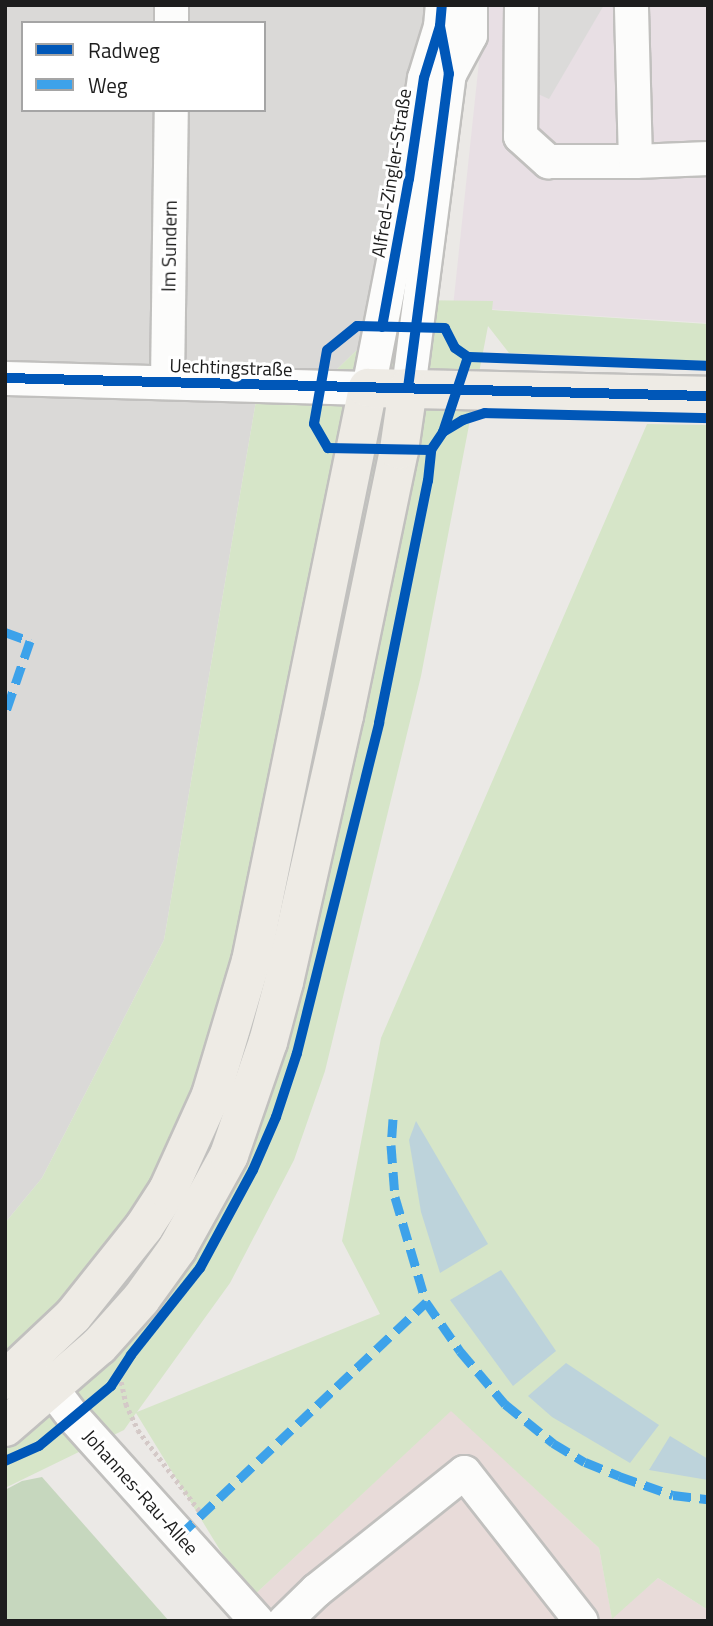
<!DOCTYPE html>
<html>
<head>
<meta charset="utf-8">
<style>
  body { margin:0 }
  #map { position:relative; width:713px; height:1626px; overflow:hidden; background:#ebe9e6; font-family:"Titillium Web",sans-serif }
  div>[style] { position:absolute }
  .residential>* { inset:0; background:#dad9d7 }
  .commercial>* { inset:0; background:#e8dbd9 }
  .industrial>* { inset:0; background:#e8dfe4 }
  .grass>* { inset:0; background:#d6e5c8 }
  .forest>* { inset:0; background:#c6d7be }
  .parking>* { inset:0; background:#dbdad9 }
  .water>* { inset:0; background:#bdd3db }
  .path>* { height:4.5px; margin-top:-2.25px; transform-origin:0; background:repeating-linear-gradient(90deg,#d4c9c7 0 3.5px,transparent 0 7px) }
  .roads { filter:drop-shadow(2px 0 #c1c0be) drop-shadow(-2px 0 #c1c0be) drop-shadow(0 2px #c1c0be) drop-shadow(0 -2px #c1c0be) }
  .minor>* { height:33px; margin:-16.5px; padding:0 16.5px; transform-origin:16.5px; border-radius:16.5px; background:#fcfcfb }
  .major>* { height:38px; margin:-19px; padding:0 19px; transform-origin:19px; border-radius:19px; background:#eeebe5 }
  .quiet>* { height:9px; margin-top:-4.5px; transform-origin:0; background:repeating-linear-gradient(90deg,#3da2ea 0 18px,transparent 0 27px) }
  .cycleway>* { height:10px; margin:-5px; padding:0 5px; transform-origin:5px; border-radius:5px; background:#0057b8 }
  span { translate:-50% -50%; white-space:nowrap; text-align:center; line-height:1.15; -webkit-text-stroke:6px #fff; paint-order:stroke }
  .street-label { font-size:19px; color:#1d1d1d }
  .frame { position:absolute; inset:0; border:7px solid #1d1d1d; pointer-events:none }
  .legend { position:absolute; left:21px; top:21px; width:245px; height:91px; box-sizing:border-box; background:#fff; border:2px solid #a5a5a5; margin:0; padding:9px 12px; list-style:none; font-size:21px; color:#1d1d1d }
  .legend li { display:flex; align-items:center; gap:14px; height:35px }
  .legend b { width:35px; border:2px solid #a5a5a5 }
</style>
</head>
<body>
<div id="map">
  <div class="residential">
    <i style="clip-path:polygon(evenodd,5px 5px,448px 5px,408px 300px,323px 383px,258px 389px,164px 940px,42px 1178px,5px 1223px,5px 5px,23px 23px,264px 23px,264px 110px,23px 110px,23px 23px)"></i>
  </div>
  <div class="commercial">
    <i style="clip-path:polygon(451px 1410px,599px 1548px,612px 1618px,658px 1578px,708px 1610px,708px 1621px,269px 1621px,250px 1599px)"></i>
  </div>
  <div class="industrial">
    <i style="clip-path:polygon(485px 5px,708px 5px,708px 323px,453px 307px)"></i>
  </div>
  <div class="grass">
    <i style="clip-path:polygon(408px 300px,493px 301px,492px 310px,708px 324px,708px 361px,509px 353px,488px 326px,421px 676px,325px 1071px,294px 1160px,230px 1283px,137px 1412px,380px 1314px,342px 1241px,381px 1038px,647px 424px,708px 425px,708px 1610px,658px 1578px,612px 1619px,599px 1548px,451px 1411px,250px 1599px,136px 1413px,124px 1430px,5px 1488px,5px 1223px,42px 1178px,164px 940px,258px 389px,323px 383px)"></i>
  </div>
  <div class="forest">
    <i style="clip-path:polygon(42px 1477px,169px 1621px,5px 1621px,5px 1490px,22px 1481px)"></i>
  </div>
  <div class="parking">
    <i style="clip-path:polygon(536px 5px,604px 5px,549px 99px,538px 94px)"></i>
  </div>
  <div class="water">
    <i style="clip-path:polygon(416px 1121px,488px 1244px,440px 1273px,421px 1212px,409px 1140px)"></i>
    <i style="clip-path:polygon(501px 1270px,556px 1351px,513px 1386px,450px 1300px)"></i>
    <i style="clip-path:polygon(566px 1363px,659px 1425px,630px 1463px,552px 1417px,528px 1396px)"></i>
    <i style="clip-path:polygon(670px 1436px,708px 1459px,708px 1480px,649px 1470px)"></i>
  </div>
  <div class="path">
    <i style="left:120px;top:1375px;width:30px;rotate:78deg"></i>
    <i style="left:126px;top:1404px;width:29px;rotate:65deg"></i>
    <i style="left:138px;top:1430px;width:106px;rotate:52.7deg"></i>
  </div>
  <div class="roads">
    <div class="minor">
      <i style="left:171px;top:5px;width:18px;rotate:90deg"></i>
      <i style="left:521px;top:5px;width:131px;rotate:90.4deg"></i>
      <i style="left:520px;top:136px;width:38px;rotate:42deg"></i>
      <i style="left:548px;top:161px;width:87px"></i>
      <i style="left:635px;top:161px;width:156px;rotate:-91.5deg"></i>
      <i style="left:449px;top:74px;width:44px;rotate:-61.7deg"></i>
      <i style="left:470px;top:35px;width:30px;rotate:-90deg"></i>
      <i style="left:635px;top:161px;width:73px;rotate:-2.4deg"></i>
      <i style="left:5px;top:378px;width:363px;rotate:1.6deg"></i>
      <i style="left:368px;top:388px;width:213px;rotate:-78.9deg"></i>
      <i style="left:409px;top:179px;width:102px;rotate:-81.6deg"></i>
      <i style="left:424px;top:78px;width:54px;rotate:-72.9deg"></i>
      <i style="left:440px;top:26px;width:21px;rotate:-85deg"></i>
      <i style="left:167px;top:381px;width:271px;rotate:-89.2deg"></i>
      <i style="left:408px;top:388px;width:317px;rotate:-82.6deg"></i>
      <i style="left:449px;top:74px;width:44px;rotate:-99.2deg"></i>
      <i style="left:35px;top:1367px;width:64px;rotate:52.6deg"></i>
      <i style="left:74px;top:1418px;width:273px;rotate:48deg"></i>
      <i style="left:284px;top:1621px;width:45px;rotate:-44.1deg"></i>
      <i style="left:316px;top:1590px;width:189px;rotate:-38.6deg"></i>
      <i style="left:464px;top:1472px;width:189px;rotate:51.9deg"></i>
    </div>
    <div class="major">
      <i style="left:5px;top:1380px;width:93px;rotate:-43.3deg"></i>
      <i style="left:73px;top:1316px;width:114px;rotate:-51.4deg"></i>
      <i style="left:144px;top:1227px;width:44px;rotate:-57deg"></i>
      <i style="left:168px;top:1190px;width:104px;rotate:-65.6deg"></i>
      <i style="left:211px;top:1095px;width:140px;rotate:-73.4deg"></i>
      <i style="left:251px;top:961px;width:585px;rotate:-78.46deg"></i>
      <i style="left:368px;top:388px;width:340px;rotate:1.3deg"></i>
      <i style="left:5px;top:1427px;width:124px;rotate:-40.8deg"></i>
      <i style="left:99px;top:1346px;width:63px;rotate:-48.2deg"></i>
      <i style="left:141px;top:1299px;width:62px;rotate:-54.2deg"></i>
      <i style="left:177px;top:1249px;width:107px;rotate:-61deg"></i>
      <i style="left:229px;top:1155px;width:120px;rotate:-71deg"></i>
      <i style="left:268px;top:1042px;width:62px;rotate:-75.1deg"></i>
      <i style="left:284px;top:982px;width:273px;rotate:-77.3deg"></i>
      <i style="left:344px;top:716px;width:272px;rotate:-78.3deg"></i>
      <i style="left:399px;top:450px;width:63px;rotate:-81.7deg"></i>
    </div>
  </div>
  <div class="quiet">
    <i style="left:5px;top:632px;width:27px;rotate:20deg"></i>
    <i style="left:30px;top:641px;width:77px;rotate:108.9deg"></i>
    <i style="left:393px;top:1119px;width:26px;rotate:94deg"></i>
    <i style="left:391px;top:1145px;width:52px;rotate:85.6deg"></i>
    <i style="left:395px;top:1197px;width:109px;rotate:73.6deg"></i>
    <i style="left:180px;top:1535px;width:339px;rotate:-43.4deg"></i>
    <i style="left:426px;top:1302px;width:60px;rotate:55.2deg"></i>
    <i style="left:460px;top:1351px;width:70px;rotate:49.7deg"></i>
    <i style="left:505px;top:1404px;width:62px;rotate:39.1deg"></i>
    <i style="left:553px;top:1443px;width:37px;rotate:31deg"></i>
    <i style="left:585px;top:1462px;width:37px;rotate:22deg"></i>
    <i style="left:619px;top:1476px;width:57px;rotate:19.4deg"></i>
    <i style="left:673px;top:1495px;width:35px;rotate:7deg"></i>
  </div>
  <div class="cycleway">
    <i style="left:382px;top:327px;width:150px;rotate:-79.7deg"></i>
    <i style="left:409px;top:179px;width:102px;rotate:-81.6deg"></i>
    <i style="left:424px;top:78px;width:54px;rotate:-72.9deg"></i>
    <i style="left:440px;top:26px;width:21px;rotate:-85deg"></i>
    <i style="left:468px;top:357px;width:240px;rotate:2.1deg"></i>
    <i style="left:5px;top:378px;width:703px;rotate:1.47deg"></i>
    <i style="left:408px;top:388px;width:317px;rotate:-82.6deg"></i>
    <i style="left:449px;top:74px;width:49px;rotate:-100.6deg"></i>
    <i style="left:443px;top:432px;width:23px;rotate:-31deg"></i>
    <i style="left:463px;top:420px;width:23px;rotate:-18deg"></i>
    <i style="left:485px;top:413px;width:223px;rotate:1.3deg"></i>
    <i style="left:5px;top:1461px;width:37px;rotate:-24deg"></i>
    <i style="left:39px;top:1446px;width:94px;rotate:-39.8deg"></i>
    <i style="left:111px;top:1386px;width:37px;rotate:-57deg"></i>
    <i style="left:131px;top:1355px;width:111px;rotate:-51.6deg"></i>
    <i style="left:200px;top:1268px;width:111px;rotate:-61.6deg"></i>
    <i style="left:253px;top:1170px;width:58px;rotate:-66.5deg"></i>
    <i style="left:276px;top:1117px;width:67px;rotate:-71.8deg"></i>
    <i style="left:297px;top:1053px;width:340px;rotate:-76deg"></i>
    <i style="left:379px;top:723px;width:247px;rotate:-78.6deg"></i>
    <i style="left:428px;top:481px;width:31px;rotate:-84deg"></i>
    <i style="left:431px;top:450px;width:22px;rotate:-56deg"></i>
    <i style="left:443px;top:432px;width:79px;rotate:-71.6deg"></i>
    <i style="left:468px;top:357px;width:16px;rotate:-145deg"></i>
    <i style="left:455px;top:348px;width:22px;rotate:-117deg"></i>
    <i style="left:445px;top:328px;width:88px;rotate:-178.7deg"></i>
    <i style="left:357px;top:326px;width:38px;rotate:141deg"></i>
    <i style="left:327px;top:350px;width:75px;rotate:100deg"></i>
    <i style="left:314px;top:424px;width:28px;rotate:60deg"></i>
    <i style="left:328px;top:448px;width:103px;rotate:1.1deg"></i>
  </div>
  <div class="street-label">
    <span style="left:391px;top:173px;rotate:-81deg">Alfred-Zingler-Straße</span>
    <span style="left:169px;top:246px;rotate:-89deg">Im Sundern</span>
    <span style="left:231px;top:367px;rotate:2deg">Uechtingstraße</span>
    <span style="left:141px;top:1492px;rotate:48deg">Johannes-Rau-Allee</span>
  </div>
  <div class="frame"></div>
  <ul class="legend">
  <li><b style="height:9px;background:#0057b8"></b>Radweg</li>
  <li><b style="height:9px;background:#3da2ea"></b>Weg</li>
  </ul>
</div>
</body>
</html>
